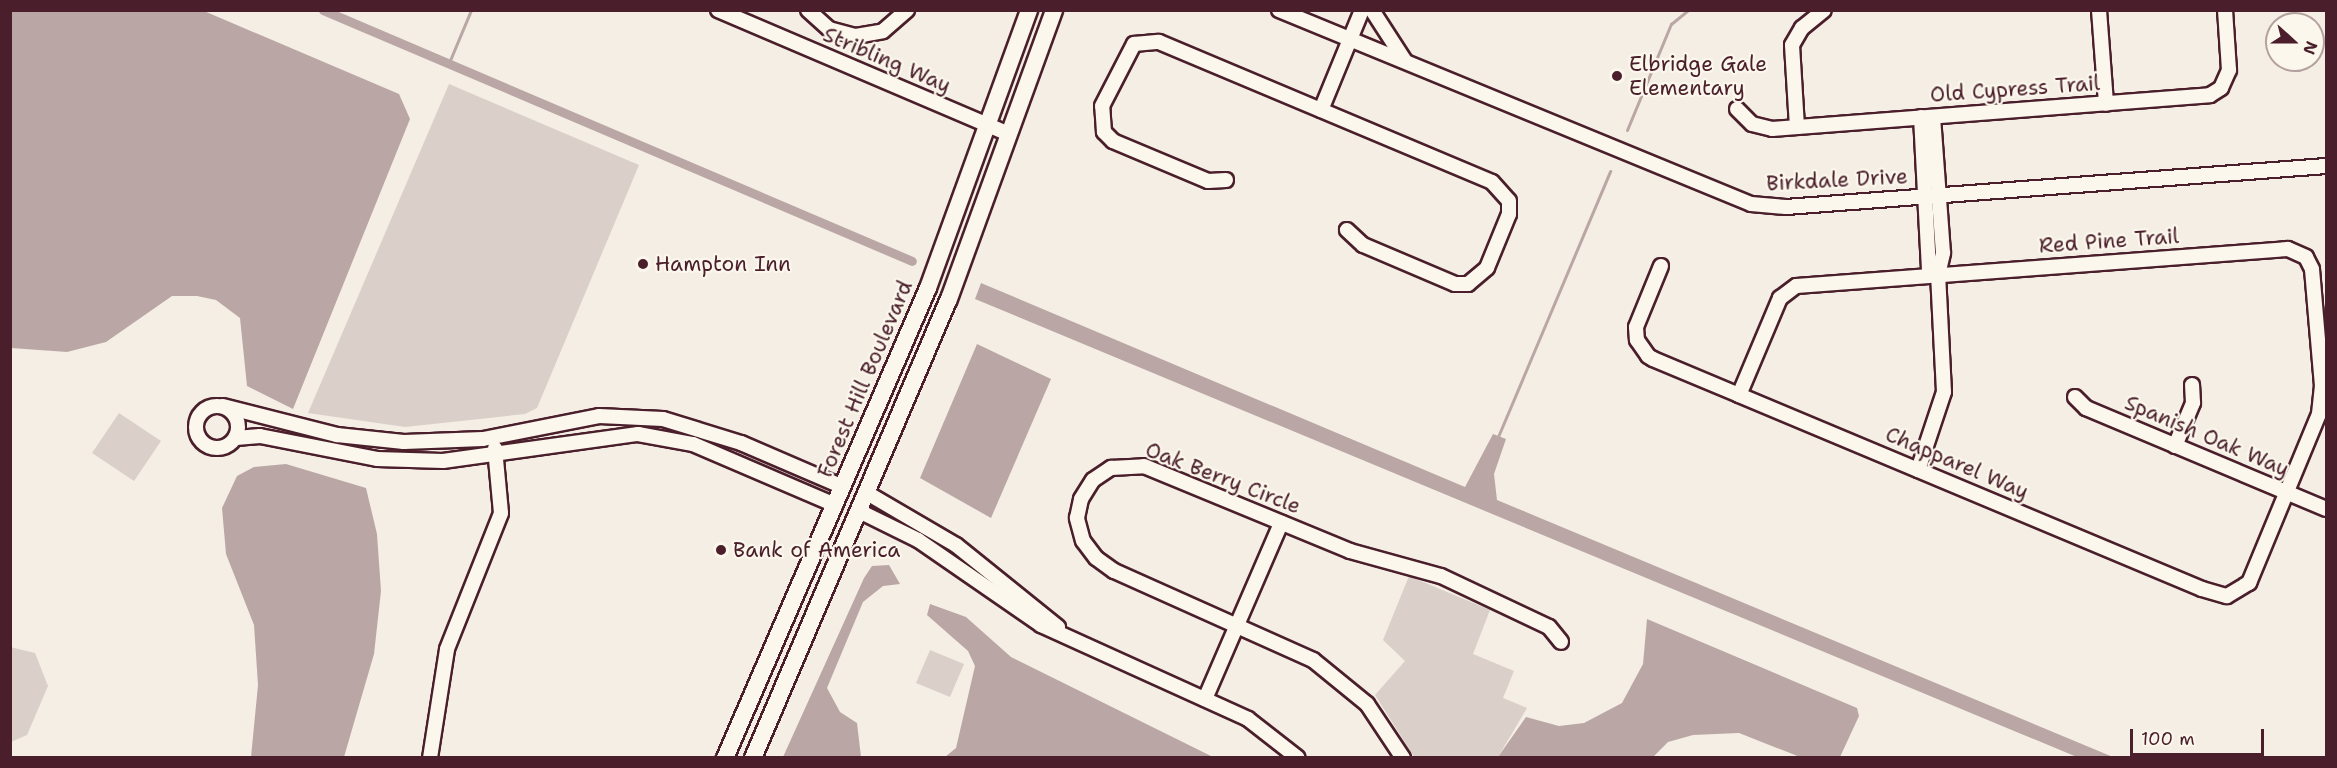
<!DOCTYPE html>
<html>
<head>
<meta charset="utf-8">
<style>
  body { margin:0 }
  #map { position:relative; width:2337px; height:768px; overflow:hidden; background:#f4eee4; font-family:"Shantell Sans",sans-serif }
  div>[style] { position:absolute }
  .green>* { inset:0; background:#dbd0c9 }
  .water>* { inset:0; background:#baa7a5 }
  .stream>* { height:3px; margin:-1.5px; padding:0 1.5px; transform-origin:1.5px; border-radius:1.5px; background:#baa7a5 }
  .canal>* { height:9px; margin:-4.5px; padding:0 4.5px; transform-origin:4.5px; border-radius:4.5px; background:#baa7a5 }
  .roads { filter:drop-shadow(2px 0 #4a1f2b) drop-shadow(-2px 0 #4a1f2b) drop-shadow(0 2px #4a1f2b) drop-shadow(0 -2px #4a1f2b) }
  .minor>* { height:14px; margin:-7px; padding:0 7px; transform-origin:7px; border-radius:7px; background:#fbf7ec }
  .minor>.ring { margin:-7px; padding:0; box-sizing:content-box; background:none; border:14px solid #fbf7ec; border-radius:50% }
  .major>* { height:16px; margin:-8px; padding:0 8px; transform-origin:8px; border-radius:8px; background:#fbf7ec }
  .dots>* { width:16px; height:16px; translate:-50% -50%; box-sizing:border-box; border:3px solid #fbf7ec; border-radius:50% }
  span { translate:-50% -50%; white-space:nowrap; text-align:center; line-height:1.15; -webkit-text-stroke:4.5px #fbf7ec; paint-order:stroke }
  .street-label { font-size:21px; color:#4a1f2b }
  .poi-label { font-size:21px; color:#4a1f2b }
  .left { translate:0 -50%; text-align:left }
  .frame { position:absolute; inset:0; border:12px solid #4a1f2b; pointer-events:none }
  .north { position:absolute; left:2265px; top:12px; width:60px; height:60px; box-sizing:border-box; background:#fbf7ec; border:2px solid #b4a19f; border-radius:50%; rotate:111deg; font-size:16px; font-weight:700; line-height:24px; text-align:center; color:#4a1f2b }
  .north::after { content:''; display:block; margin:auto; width:21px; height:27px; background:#4a1f2b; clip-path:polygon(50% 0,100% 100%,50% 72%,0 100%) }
  .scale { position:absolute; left:2130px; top:729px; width:134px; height:27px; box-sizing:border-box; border:3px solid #4a1f2b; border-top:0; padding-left:8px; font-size:18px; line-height:21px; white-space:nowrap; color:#4a1f2b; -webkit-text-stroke:4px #fbf7ec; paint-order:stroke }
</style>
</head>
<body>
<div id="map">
  <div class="green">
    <i style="clip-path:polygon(449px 84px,639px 165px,537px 408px,525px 414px,405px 427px,308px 413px)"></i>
    <i style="clip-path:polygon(119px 413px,161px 441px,134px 481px,92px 453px)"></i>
    <i style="clip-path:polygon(1409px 576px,1490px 610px,1473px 654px,1514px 671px,1503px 698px,1527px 708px,1498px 757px,1414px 757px,1375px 695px,1405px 661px,1383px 640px)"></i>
    <i style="clip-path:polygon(10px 647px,35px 653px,48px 686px,27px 735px,11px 742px)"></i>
    <i style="clip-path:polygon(930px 650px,964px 664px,950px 697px,916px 683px)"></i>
  </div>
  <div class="water">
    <i style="clip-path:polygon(11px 10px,204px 11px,399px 94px,410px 119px,293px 409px,247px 386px,240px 318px,216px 300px,197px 296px,172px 296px,106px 342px,67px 352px,11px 348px)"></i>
    <i style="clip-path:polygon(981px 283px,1465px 487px,1493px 434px,1506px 439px,1494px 474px,1497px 500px,2113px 757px,2077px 757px,975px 299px)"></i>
    <i style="clip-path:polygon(977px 344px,1051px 379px,991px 518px,920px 478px)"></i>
    <i style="clip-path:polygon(286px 464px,366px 488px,377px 534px,381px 591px,374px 654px,344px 757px,251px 757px,258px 685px,254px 625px,226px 554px,222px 508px,237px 476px,254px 467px)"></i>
    <i style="clip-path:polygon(889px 565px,900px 584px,883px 586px,863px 602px,827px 688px,840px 712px,857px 723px,861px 757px,783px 757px,864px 578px,872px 566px)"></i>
    <i style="clip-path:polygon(930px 604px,966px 617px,1011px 657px,1213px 757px,945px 757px,956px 748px,975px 666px,968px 651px,927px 615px)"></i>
    <i style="clip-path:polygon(1647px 619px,1857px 708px,1859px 716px,1840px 757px,1800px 757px,1739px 733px,1693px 735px,1668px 742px,1653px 757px,1498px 757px,1526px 717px,1559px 726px,1584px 723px,1622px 703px,1643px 664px)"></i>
  </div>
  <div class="stream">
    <i style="left:448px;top:65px;width:60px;rotate:-67.3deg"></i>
    <i style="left:1627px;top:130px;width:115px;rotate:-67.5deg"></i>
    <i style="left:1671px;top:24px;width:22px;rotate:-39deg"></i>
    <i style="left:1497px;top:439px;width:291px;rotate:-67.1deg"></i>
  </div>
  <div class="canal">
    <i style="left:323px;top:10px;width:640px;rotate:23.08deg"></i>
  </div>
  <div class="roads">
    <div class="minor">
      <i style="left:718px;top:10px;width:313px;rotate:23.1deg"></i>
      <i style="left:808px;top:10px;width:28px;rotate:42deg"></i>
      <i style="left:829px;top:29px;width:28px;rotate:15deg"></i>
      <i style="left:856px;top:36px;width:27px;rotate:-10deg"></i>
      <i style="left:883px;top:31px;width:32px;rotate:-41deg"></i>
      <i style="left:1279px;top:10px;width:510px;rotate:22.34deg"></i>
      <i style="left:1751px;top:204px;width:35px;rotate:5deg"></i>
      <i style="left:1786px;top:207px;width:542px;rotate:-4.34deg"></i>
      <i style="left:1372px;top:10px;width:61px;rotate:57.1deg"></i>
      <i style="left:2099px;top:10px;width:94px;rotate:85.7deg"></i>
      <i style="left:1737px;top:109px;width:21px;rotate:45deg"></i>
      <i style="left:1752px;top:124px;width:21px;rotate:14deg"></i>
      <i style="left:1772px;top:129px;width:439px;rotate:-4.4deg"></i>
      <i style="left:2210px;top:95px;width:13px;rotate:-32deg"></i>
      <i style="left:2221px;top:88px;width:20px;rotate:-66deg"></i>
      <i style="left:2229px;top:70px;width:60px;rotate:-93.8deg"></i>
      <i style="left:1321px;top:110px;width:108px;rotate:-67.7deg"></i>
      <i style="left:1921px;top:117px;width:152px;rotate:87deg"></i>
      <i style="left:1929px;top:269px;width:11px;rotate:34deg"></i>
      <i style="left:1797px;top:127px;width:82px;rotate:-93.5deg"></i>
      <i style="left:1792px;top:45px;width:20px;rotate:-60deg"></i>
      <i style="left:1802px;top:28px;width:28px;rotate:-39deg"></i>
      <i style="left:1226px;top:180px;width:18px;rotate:177deg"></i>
      <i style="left:1208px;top:181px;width:103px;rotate:-157.2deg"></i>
      <i style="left:1113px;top:141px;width:13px;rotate:-135deg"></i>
      <i style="left:1104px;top:132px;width:26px;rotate:-94deg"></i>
      <i style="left:1102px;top:106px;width:70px;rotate:-62.7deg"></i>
      <i style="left:1134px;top:44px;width:25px;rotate:-5deg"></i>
      <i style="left:1159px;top:42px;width:361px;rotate:22.8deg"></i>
      <i style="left:1492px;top:182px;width:25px;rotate:48deg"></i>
      <i style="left:1509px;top:201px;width:13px;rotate:90deg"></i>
      <i style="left:1509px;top:214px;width:58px;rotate:112.2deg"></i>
      <i style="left:1487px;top:268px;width:25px;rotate:140deg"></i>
      <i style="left:1468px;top:284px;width:13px;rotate:180deg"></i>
      <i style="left:1455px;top:284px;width:100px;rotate:-157deg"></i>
      <i style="left:1363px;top:245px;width:22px;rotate:-137deg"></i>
      <i style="left:1661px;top:266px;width:66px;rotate:112.3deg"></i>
      <i style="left:1636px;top:327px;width:13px;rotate:86deg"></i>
      <i style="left:1637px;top:340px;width:19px;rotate:55deg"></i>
      <i style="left:1648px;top:356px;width:6px;rotate:31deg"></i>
      <i style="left:1653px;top:359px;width:93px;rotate:22.7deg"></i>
      <i style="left:1739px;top:395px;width:502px;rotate:22.73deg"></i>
      <i style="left:2202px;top:589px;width:26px;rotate:16deg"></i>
      <i style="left:2227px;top:596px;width:26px;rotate:-31deg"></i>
      <i style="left:2249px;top:583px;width:183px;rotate:-67.5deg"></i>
      <i style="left:2319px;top:414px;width:28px;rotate:-84deg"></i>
      <i style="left:2322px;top:386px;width:117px;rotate:-94.9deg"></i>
      <i style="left:2312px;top:269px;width:13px;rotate:-117deg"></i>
      <i style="left:2306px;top:257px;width:20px;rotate:-156deg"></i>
      <i style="left:2288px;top:249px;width:493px;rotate:175.7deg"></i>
      <i style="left:1796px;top:286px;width:20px;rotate:143deg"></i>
      <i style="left:1780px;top:298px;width:105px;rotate:112.9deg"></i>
      <i style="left:2075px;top:397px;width:16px;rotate:45deg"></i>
      <i style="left:2086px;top:408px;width:260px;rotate:22.8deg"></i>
      <i class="ring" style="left:196px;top:406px;width:28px;height:28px"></i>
      <i style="left:223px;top:406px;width:118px;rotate:14.3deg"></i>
      <i style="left:337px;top:435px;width:67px;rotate:6deg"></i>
      <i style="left:404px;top:442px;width:79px;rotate:-2.2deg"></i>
      <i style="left:483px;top:439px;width:118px;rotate:-11.2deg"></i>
      <i style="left:599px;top:416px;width:64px;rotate:2.7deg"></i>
      <i style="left:663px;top:419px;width:82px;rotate:17.1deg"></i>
      <i style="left:741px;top:443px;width:111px;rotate:23.3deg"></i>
      <i style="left:236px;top:438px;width:24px;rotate:-5deg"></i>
      <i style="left:260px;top:436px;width:119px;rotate:11.1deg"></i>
      <i style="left:377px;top:459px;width:66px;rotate:1.7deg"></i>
      <i style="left:443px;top:461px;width:197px;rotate:-7.9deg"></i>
      <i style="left:638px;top:434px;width:56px;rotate:10.3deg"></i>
      <i style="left:693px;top:444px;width:155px;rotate:23.2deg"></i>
      <i style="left:2175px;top:446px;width:47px;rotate:-67.3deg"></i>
      <i style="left:2193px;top:403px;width:18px;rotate:-93deg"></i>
      <i style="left:1918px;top:470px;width:82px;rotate:-71.6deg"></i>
      <i style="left:1944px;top:392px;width:117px;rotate:-92.9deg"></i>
      <i style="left:1938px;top:275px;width:23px;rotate:-77deg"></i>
      <i style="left:1943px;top:253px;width:136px;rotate:-94.2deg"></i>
      <i style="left:867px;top:493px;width:103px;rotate:30.3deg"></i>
      <i style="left:956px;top:545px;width:131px;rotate:38.8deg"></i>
      <i style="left:859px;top:511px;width:66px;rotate:26.2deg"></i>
      <i style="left:918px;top:540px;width:150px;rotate:34.6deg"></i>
      <i style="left:1041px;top:625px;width:227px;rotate:24.4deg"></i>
      <i style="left:1248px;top:719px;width:63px;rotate:38deg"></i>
      <i style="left:1205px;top:699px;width:192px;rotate:-66.6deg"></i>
      <i style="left:430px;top:758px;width:110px;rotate:-81.1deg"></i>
      <i style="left:447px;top:649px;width:146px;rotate:-68.3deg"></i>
      <i style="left:501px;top:513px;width:65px;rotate:-95.3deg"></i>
      <i style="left:1403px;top:758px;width:65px;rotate:-123.7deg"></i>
      <i style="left:1367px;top:704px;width:70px;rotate:-140.8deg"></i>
      <i style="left:1313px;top:660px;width:218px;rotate:-155.9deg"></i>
      <i style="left:1114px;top:571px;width:22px;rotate:-144deg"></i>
      <i style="left:1096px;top:558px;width:21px;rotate:-127deg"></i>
      <i style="left:1083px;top:541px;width:24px;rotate:-105deg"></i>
      <i style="left:1077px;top:518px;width:19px;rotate:-78deg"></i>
      <i style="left:1081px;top:499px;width:22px;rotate:-58deg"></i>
      <i style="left:1093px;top:480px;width:22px;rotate:-34deg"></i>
      <i style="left:1111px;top:468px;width:33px;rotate:-3deg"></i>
      <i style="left:1144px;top:466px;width:223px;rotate:22.4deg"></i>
      <i style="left:1350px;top:551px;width:94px;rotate:15.4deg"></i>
      <i style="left:1441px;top:576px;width:119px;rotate:25.3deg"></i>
      <i style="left:1549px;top:627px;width:19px;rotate:51deg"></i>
    </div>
    <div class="major">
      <i style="left:725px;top:758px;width:512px;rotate:-66.64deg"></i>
      <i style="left:928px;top:288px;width:296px;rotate:-70deg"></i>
      <i style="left:753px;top:758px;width:499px;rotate:-66.9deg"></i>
      <i style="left:949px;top:299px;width:307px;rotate:-70deg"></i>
    </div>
  </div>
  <div class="dots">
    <i style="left:1617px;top:76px;background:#4a1f2b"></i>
    <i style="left:643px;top:264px;background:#4a1f2b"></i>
    <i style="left:721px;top:550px;background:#4a1f2b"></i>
  </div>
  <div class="street-label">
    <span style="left:887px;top:60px;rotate:23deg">Stribling Way</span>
    <span style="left:2015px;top:89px;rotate:-4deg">Old Cypress Trail</span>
    <span style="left:1837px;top:180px;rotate:-3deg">Birkdale Drive</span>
    <span style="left:2109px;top:241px;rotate:-4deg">Red Pine Trail</span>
    <span style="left:865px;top:379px;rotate:-67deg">Forest Hill Boulevard</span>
    <span style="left:2207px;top:436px;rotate:23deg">Spanish Oak Way</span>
    <span style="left:1957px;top:463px;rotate:23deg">Chapparel Way</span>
    <span style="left:1223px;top:478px;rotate:21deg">Oak Berry Circle</span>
  </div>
  <div class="poi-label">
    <span class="left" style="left:1629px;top:76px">Elbridge Gale<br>Elementary</span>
    <span class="left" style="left:655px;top:264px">Hampton Inn</span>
    <span class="left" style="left:733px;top:550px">Bank of America</span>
  </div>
  <div class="frame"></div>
  <div class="north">N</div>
  <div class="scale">100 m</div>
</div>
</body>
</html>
